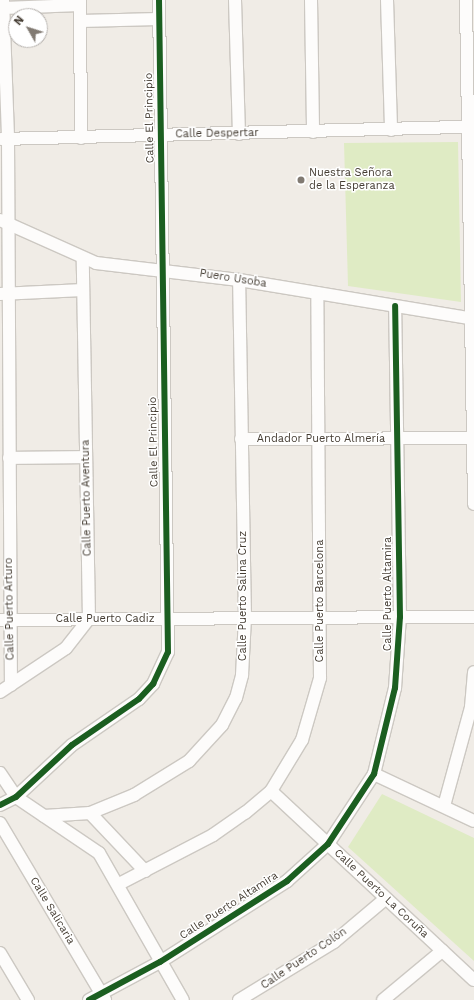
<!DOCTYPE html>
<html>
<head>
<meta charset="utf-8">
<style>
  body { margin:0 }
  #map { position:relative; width:474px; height:1000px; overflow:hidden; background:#f0ece6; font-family:"Work Sans",sans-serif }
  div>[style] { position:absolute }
  .green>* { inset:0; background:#dfebc4 }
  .roads { filter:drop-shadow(1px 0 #ccc8c2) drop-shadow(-1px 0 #ccc8c2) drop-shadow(0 1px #ccc8c2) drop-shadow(0 -1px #ccc8c2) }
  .minor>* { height:12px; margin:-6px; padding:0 6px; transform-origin:6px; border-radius:6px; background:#fdfcfb }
  .cycleway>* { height:6px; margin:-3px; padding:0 3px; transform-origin:3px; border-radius:3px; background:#1b5e20 }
  .dots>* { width:11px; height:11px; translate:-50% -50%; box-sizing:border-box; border:2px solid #fff; border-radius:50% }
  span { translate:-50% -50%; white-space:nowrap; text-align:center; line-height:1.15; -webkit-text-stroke:3px #fff; paint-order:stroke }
  .street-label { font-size:11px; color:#453d33 }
  .poi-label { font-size:11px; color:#453d33 }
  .left { translate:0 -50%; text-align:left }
  .north { position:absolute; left:8px; top:8px; width:40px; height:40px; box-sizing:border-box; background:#fff; border:1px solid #b5b1ad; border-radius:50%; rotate:309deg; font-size:11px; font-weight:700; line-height:16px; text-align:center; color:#453d33 }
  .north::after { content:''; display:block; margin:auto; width:14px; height:18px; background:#817a72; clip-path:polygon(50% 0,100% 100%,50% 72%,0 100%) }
</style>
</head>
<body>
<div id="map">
  <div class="green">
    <i style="clip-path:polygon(458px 142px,461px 302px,348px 286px,344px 143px)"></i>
    <i style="clip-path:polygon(382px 794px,474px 838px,474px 961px,348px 847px)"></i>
  </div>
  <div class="roads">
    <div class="minor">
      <i style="left:3px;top:0;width:139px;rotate:87.9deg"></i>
      <i style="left:8px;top:139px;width:546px;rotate:89.69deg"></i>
      <i style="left:80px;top:0;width:138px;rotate:89.6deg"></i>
      <i style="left:235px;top:0;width:134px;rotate:88.3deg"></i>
      <i style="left:311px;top:0;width:132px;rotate:89.1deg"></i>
      <i style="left:387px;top:0;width:130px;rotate:88.2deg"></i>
      <i style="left:466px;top:0;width:504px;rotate:89.09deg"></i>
      <i style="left:3px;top:8px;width:77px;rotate:-2.2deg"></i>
      <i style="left:81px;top:21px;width:77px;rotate:-1.5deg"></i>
      <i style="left:1px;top:139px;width:473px;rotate:-1.5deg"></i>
      <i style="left:0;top:220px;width:105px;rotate:24.1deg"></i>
      <i style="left:96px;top:263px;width:144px;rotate:6.8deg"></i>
      <i style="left:239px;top:280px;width:238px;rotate:9.4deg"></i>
      <i style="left:0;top:294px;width:83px;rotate:-2.8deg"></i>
      <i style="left:241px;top:439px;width:233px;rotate:-0.2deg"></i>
      <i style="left:9px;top:458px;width:77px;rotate:-0.7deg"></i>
      <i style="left:0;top:620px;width:474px;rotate:-0.4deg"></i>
      <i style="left:0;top:692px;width:79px;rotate:-33.7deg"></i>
      <i style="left:66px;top:648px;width:37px;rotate:-52deg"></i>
      <i style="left:89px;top:619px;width:359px;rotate:-91deg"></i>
      <i style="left:0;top:773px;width:29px;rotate:56deg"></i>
      <i style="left:16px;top:797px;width:100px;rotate:34deg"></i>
      <i style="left:99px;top:853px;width:169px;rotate:60.3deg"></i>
      <i style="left:374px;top:774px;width:110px;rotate:25.2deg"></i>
      <i style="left:271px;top:791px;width:277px;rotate:43deg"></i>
      <i style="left:0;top:805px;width:18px;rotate:-27deg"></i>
      <i style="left:16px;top:797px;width:76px;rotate:-42.9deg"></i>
      <i style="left:72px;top:745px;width:81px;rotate:-34.5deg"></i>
      <i style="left:139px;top:699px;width:21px;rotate:-47deg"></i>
      <i style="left:153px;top:684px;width:35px;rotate:-65deg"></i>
      <i style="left:168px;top:652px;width:652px;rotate:-90.79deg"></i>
      <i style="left:444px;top:806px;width:103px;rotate:-74.7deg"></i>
      <i style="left:471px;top:707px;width:35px;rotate:-85deg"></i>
      <i style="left:90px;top:813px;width:80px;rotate:46.5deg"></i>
      <i style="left:44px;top:816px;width:46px;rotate:-3.7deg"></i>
      <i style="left:90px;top:813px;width:48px;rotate:-22.2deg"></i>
      <i style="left:134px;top:795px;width:65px;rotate:-31.7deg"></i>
      <i style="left:189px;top:761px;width:49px;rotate:-47.5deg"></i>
      <i style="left:222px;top:725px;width:30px;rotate:-63deg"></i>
      <i style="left:236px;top:698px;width:24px;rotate:-75deg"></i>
      <i style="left:242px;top:675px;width:57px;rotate:-87deg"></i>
      <i style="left:245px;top:618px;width:338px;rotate:-91deg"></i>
      <i style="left:0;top:823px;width:206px;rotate:59.3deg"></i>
      <i style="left:119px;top:884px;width:106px;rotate:-27.5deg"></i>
      <i style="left:213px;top:835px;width:39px;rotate:-35deg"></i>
      <i style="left:245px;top:813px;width:34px;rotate:-40deg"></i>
      <i style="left:271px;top:791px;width:60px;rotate:-58.7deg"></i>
      <i style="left:302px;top:740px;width:65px;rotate:-73.8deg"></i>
      <i style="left:320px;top:678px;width:385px;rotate:-90.4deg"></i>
      <i style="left:0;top:953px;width:55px;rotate:59.2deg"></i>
      <i style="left:89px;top:1000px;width:81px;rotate:-28.2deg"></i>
      <i style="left:160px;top:962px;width:151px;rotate:-32.5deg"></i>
      <i style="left:287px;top:881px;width:55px;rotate:-42.1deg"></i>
      <i style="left:328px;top:844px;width:84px;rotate:-56.7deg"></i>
      <i style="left:374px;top:774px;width:89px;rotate:-76.3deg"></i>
      <i style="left:395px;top:688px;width:71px;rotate:-86deg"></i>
      <i style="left:400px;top:617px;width:311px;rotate:-90.9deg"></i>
      <i style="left:239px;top:1000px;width:111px;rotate:-31.4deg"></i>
      <i style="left:334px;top:942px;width:67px;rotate:-40.1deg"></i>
      <i style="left:383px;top:1000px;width:77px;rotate:-39.7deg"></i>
    </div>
  </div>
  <div class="cycleway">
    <i style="left:0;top:805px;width:18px;rotate:-27deg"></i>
    <i style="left:16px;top:797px;width:76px;rotate:-42.9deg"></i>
    <i style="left:72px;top:745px;width:81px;rotate:-34.5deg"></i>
    <i style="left:139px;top:699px;width:21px;rotate:-47deg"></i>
    <i style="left:153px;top:684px;width:35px;rotate:-65deg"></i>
    <i style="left:168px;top:652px;width:652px;rotate:-90.79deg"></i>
    <i style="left:89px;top:1000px;width:81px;rotate:-28.2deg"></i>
    <i style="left:160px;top:962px;width:151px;rotate:-32.5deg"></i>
    <i style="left:287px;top:881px;width:55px;rotate:-42.1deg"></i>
    <i style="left:328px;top:844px;width:84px;rotate:-56.7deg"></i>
    <i style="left:374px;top:774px;width:89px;rotate:-76.3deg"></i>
    <i style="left:395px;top:688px;width:71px;rotate:-86deg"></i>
    <i style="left:400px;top:617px;width:311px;rotate:-90.9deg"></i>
  </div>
  <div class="dots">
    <i style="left:301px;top:180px;background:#817a72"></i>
  </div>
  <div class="street-label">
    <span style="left:150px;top:118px;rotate:-91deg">Calle El Principio</span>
    <span style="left:217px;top:134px;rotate:-1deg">Calle Despertar</span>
    <span style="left:233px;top:279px;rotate:9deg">Puero Usoba</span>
    <span style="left:321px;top:439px">Andador Puerto Almería</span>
    <span style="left:154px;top:442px;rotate:-91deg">Calle El Principio</span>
    <span style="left:87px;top:498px;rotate:-91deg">Calle Puerto Aventura</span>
    <span style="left:388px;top:594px;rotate:-90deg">Calle Puerto Altamira</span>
    <span style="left:243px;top:596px;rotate:-90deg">Calle Puerto Salina Cruz</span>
    <span style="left:320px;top:601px;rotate:-90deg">Calle Puerto Barcelona</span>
    <span style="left:10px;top:609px;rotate:-91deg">Calle Puerto Arturo</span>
    <span style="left:105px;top:619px">Calle Puerto Cadiz</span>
    <span style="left:381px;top:894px;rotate:43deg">Calle Puerto La Coruña</span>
    <span style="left:229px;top:906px;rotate:-33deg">Calle Puerto Altamira</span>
    <span style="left:52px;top:911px;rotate:59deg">Calle Salicaria</span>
    <span style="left:304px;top:959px;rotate:-34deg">Calle Puerto Colón</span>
  </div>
  <div class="poi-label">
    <span class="left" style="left:309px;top:180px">Nuestra Señora<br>de la Esperanza</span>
  </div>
  <div class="north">N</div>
</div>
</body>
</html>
